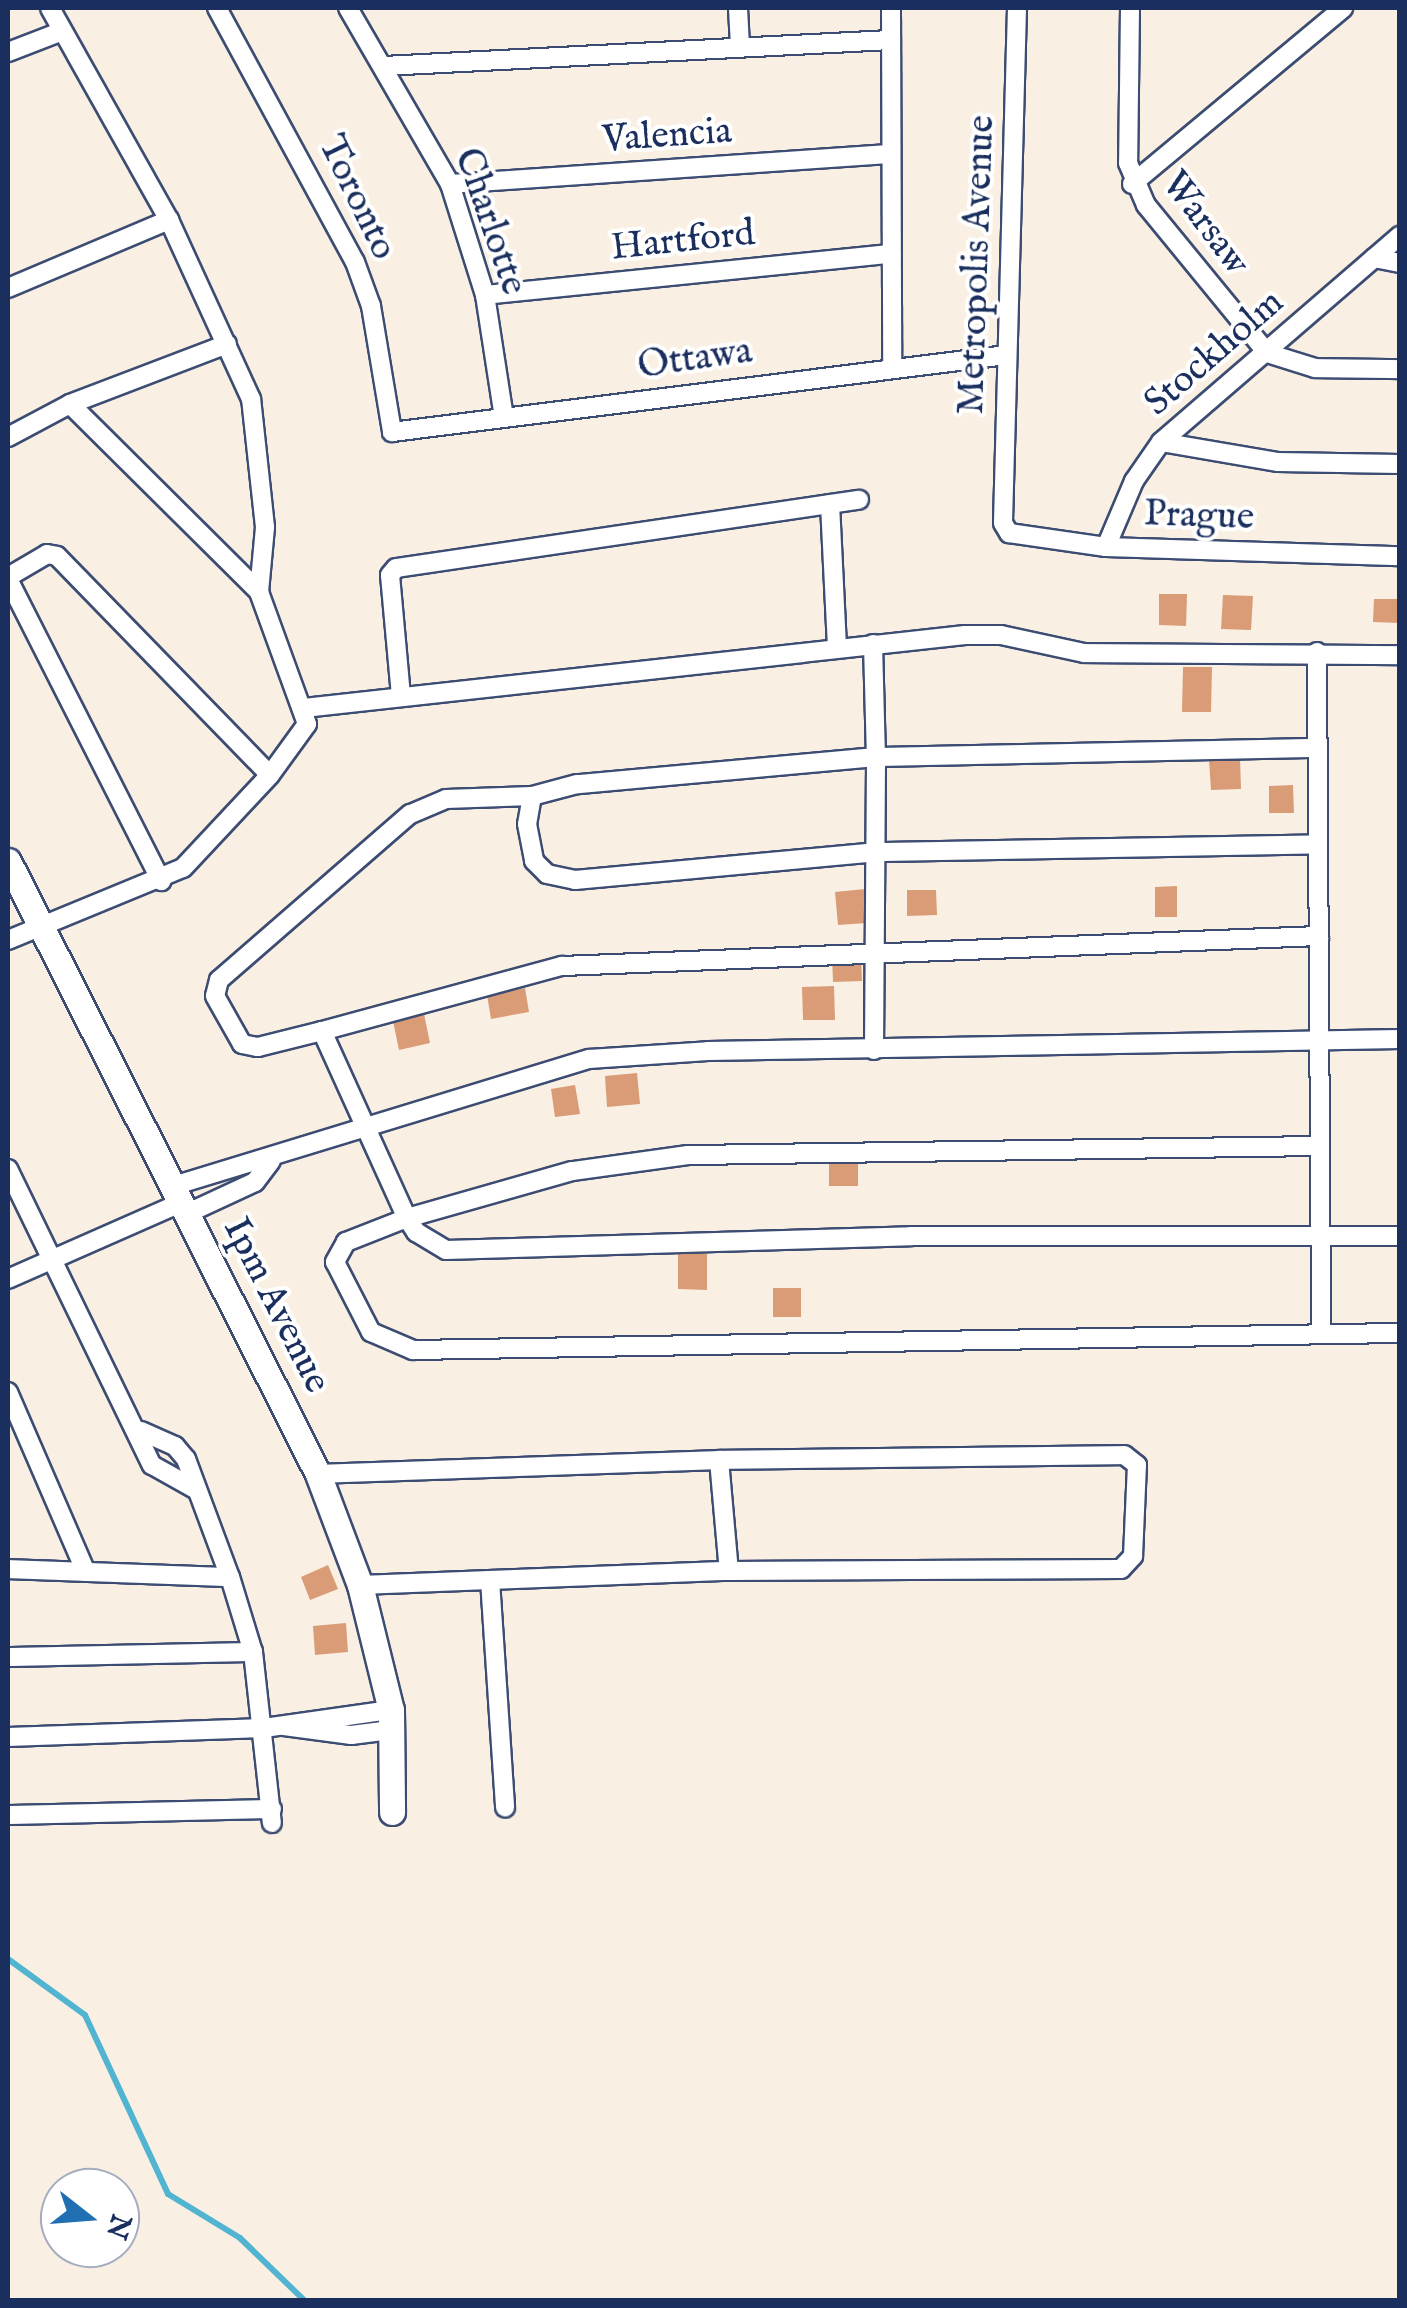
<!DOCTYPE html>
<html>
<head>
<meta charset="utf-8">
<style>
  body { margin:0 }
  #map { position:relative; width:1407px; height:2308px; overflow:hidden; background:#f9f0e3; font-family:"IM FELL English",serif }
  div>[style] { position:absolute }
  .stream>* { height:6px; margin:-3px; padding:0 3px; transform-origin:3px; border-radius:3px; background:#51b4d0 }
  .building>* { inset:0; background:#da9b77 }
  .roads { filter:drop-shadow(2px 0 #3c4c72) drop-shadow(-2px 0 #3c4c72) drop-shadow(0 2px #3c4c72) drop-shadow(0 -2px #3c4c72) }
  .street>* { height:18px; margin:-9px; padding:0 9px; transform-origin:9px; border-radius:9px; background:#fff }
  .secondary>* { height:25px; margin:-12.5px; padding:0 12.5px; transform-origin:12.5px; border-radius:12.5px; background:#fff }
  span { translate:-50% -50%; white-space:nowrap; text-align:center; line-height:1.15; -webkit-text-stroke:8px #fff; paint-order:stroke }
  .street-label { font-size:38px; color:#1b2f5e }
  .frame { position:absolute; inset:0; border:10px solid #1b2f5e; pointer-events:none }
  .north { position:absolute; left:40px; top:2168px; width:100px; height:100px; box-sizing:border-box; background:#fff; border:2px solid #a4acbf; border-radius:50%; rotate:107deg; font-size:28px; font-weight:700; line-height:40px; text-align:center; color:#1b2f5e }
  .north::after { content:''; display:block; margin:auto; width:35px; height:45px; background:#1f6fb2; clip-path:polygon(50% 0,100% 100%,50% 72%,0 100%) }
</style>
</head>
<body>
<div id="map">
  <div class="stream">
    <i style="left:8px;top:1959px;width:95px;rotate:36deg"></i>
    <i style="left:85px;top:2015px;width:197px;rotate:65.1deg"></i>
    <i style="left:168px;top:2194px;width:84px;rotate:31.4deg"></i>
    <i style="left:240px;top:2238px;width:89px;rotate:44.1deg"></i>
  </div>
  <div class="building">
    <i style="clip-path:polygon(1159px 594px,1187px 594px,1186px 626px,1159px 625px)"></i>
    <i style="clip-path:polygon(1223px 595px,1253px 596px,1251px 630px,1221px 629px)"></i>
    <i style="clip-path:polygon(1374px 599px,1400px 599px,1400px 623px,1373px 622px)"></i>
    <i style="clip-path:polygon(1183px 667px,1212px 667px,1211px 712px,1182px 712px)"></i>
    <i style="clip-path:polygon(1240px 758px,1241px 789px,1211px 790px,1209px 759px)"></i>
    <i style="clip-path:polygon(1293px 785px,1294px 813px,1269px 813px,1269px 786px)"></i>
    <i style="clip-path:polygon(1177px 886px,1177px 917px,1155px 917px,1155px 887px)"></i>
    <i style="clip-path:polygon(865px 889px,867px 923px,838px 925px,835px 892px)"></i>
    <i style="clip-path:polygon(907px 890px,936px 890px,937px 915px,907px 916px)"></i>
    <i style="clip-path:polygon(861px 955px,862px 981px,833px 982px,832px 956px)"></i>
    <i style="clip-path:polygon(834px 986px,835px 1020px,803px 1020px,802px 987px)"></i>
    <i style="clip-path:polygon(525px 988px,529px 1012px,491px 1019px,487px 995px)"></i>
    <i style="clip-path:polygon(423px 1009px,430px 1043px,399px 1050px,392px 1016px)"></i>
    <i style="clip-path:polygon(637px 1073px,640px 1104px,607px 1107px,605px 1076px)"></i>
    <i style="clip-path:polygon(575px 1085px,580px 1114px,555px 1117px,551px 1089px)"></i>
    <i style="clip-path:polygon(829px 1159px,858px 1159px,858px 1186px,829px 1186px)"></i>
    <i style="clip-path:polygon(678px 1254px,707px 1254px,707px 1290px,678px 1289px)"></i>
    <i style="clip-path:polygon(773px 1288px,801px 1288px,801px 1317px,773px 1317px)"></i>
    <i style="clip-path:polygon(328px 1565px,338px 1589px,310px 1600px,301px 1577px)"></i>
    <i style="clip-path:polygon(346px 1623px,348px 1652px,315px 1655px,313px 1626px)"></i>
  </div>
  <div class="roads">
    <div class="street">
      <i style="left:217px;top:8px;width:289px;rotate:61.5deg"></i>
      <i style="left:355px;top:262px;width:47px;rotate:70deg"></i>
      <i style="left:371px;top:306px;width:128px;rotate:80.5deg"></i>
      <i style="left:392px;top:432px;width:620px;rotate:-7.14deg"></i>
      <i style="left:348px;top:8px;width:203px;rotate:59.9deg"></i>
      <i style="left:450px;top:184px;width:116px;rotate:72.5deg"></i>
      <i style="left:485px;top:295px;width:124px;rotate:81.2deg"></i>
      <i style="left:738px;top:8px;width:39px;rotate:87deg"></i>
      <i style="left:891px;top:8px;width:359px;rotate:89.8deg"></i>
      <i style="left:1017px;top:8px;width:515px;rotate:91.56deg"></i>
      <i style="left:1003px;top:523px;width:12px;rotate:59deg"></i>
      <i style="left:1009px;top:533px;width:98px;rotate:8.2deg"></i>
      <i style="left:1106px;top:547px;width:294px;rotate:1.8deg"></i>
      <i style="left:1130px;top:8px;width:155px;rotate:90.7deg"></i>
      <i style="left:1128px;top:163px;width:46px;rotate:66.8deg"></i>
      <i style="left:1146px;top:205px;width:191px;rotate:50.7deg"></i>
      <i style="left:1267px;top:353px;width:50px;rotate:17.4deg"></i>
      <i style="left:1315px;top:368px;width:85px;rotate:0.7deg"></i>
      <i style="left:8px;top:52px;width:56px;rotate:-21deg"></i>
      <i style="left:384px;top:66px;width:507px;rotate:-2.94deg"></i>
      <i style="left:450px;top:184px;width:438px;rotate:-3.9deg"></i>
      <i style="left:1132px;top:184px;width:275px;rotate:-39.8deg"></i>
      <i style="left:1374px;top:258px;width:26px;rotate:11deg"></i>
      <i style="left:8px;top:288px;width:175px;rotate:-22.9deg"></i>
      <i style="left:485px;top:295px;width:405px;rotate:-5.8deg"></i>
      <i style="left:70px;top:404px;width:267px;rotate:44.8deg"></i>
      <i style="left:8px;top:437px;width:70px;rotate:-28deg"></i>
      <i style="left:70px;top:404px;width:168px;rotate:-20.9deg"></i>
      <i style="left:1161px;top:442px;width:119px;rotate:9.7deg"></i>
      <i style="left:1278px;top:462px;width:122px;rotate:0.9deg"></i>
      <i style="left:830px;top:504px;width:144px;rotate:87.2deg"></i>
      <i style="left:1106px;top:547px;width:72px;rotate:-67deg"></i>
      <i style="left:1134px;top:481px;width:47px;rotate:-55.3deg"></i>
      <i style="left:1161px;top:442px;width:316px;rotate:-40.8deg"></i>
      <i style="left:8px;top:577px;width:45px;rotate:-30.5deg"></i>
      <i style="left:47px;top:554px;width:10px;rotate:11deg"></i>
      <i style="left:57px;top:556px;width:305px;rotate:45.8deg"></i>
      <i style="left:8px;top:579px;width:339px;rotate:63.1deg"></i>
      <i style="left:873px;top:644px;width:113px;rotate:88.5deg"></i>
      <i style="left:876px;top:757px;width:300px;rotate:174.8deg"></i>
      <i style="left:577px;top:784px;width:47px;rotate:165.1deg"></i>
      <i style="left:532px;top:796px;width:86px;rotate:178deg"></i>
      <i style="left:446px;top:799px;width:39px;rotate:157deg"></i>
      <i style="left:410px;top:814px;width:253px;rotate:139deg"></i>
      <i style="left:219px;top:980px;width:16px;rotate:104deg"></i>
      <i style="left:215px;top:996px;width:55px;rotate:60.6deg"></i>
      <i style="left:242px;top:1044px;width:16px;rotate:11deg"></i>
      <i style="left:258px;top:1047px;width:66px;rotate:-14deg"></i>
      <i style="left:322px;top:1031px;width:249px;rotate:-15.2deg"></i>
      <i style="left:562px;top:966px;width:758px;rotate:-2.27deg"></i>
      <i style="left:1317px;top:652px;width:680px;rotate:89.66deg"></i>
      <i style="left:401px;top:696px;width:121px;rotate:-95.2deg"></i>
      <i style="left:390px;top:575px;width:9px;rotate:-49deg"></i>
      <i style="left:396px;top:568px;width:468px;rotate:-8.4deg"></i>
      <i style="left:304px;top:708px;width:665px;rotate:-6.3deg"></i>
      <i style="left:965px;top:635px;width:36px"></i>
      <i style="left:1001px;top:635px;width:85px;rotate:12.2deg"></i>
      <i style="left:1084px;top:653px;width:316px;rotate:0.4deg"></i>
      <i style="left:532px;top:796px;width:28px;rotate:100deg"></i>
      <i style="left:527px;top:824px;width:38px;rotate:79deg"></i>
      <i style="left:534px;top:861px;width:18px;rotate:45deg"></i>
      <i style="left:547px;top:874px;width:29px;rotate:12deg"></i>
      <i style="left:575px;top:880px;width:304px;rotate:-5.3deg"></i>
      <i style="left:878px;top:852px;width:438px;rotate:-1deg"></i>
      <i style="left:8px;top:940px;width:189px;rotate:-22.4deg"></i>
      <i style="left:183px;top:868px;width:127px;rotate:-46.9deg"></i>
      <i style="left:270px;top:775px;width:63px;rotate:-54deg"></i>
      <i style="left:307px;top:724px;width:140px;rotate:-110deg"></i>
      <i style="left:259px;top:592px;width:65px;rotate:-84.7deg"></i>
      <i style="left:265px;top:527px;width:129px;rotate:-96.2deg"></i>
      <i style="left:251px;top:399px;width:197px;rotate:-114.6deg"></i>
      <i style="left:169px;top:220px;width:243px;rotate:-119.3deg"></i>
      <i style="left:322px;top:1031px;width:205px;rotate:65.6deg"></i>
      <i style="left:407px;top:1218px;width:17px;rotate:57deg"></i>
      <i style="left:416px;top:1232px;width:35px;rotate:31deg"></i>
      <i style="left:446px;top:1250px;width:465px;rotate:-1.7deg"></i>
      <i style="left:911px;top:1236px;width:489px"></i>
      <i style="left:874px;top:1050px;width:293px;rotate:-89.6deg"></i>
      <i style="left:876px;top:757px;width:437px;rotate:-1.2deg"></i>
      <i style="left:1320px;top:1146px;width:632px;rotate:179.18deg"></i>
      <i style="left:688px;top:1155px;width:117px;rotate:172.1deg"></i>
      <i style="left:572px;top:1171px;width:172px;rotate:164.1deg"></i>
      <i style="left:407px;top:1218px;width:66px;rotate:158.5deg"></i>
      <i style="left:346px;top:1242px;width:23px;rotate:119deg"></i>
      <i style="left:335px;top:1262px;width:79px;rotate:62.8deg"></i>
      <i style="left:371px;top:1332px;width:46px;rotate:23.2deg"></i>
      <i style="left:413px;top:1350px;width:987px;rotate:-0.99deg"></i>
      <i style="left:8px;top:1169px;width:329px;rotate:64.1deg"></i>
      <i style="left:152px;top:1465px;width:51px;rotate:29.1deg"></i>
      <i style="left:173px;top:1186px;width:435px;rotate:-17deg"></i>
      <i style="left:589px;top:1059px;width:119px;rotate:-3.8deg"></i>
      <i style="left:708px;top:1051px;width:692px;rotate:-0.99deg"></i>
      <i style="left:186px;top:1214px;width:76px;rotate:-24.9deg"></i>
      <i style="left:255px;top:1182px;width:26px;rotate:-53deg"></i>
      <i style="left:8px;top:1279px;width:188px;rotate:-23.8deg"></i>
      <i style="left:8px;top:1392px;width:196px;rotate:66.6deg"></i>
      <i style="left:141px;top:1431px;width:37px;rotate:24deg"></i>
      <i style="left:175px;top:1446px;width:17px;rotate:50deg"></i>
      <i style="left:186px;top:1459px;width:126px;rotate:69.6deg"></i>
      <i style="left:230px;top:1577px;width:78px;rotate:73deg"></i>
      <i style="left:253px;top:1652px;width:172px;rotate:83.7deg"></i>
      <i style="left:318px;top:1474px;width:401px;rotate:-2deg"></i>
      <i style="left:8px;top:1569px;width:222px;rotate:2.1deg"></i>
      <i style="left:490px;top:1580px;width:228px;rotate:86.2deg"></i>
      <i style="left:360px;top:1585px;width:369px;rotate:-2.2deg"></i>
      <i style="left:729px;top:1571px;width:392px;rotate:-0.3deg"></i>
      <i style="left:1121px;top:1569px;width:18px;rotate:-47deg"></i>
      <i style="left:1133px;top:1556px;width:91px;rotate:-87.5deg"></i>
      <i style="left:1137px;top:1465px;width:16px;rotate:-142deg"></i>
      <i style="left:1124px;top:1455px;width:405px;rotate:179.3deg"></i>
      <i style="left:719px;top:1460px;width:111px;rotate:84.9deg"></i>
      <i style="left:8px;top:1657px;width:245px;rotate:-1.2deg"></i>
      <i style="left:284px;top:1726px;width:68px;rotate:7.7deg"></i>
      <i style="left:351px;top:1735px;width:40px;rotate:-7.1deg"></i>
      <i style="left:8px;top:1737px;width:256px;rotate:-2deg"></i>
      <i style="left:264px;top:1728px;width:128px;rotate:-8.1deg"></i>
      <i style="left:8px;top:1815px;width:264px;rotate:-1.3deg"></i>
    </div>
    <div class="secondary">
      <i style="left:8px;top:861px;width:687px;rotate:63.17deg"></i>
      <i style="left:318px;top:1474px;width:119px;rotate:69.3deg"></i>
      <i style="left:360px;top:1585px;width:129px;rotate:76.1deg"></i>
      <i style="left:391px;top:1710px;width:102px;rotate:89.4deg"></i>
    </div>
  </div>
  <div class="street-label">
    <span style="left:667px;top:137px;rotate:-4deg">Valencia</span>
    <span style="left:356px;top:198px;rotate:64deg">Toronto</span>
    <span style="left:489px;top:222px;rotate:71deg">Charlotte</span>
    <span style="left:1204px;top:224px;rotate:53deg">Warsaw</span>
    <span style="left:683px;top:242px;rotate:-6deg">Hartford</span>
    <span style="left:978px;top:265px;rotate:-88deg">Metropolis Avenue</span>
    <span style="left:1215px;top:354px;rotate:-41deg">Stockholm</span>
    <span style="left:695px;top:360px;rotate:-8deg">Ottawa</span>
    <span style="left:1199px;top:517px;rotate:2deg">Prague</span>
    <span style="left:275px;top:1306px;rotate:63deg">Ipm Avenue</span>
  </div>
  <div class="frame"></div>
  <div class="north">N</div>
</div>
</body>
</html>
